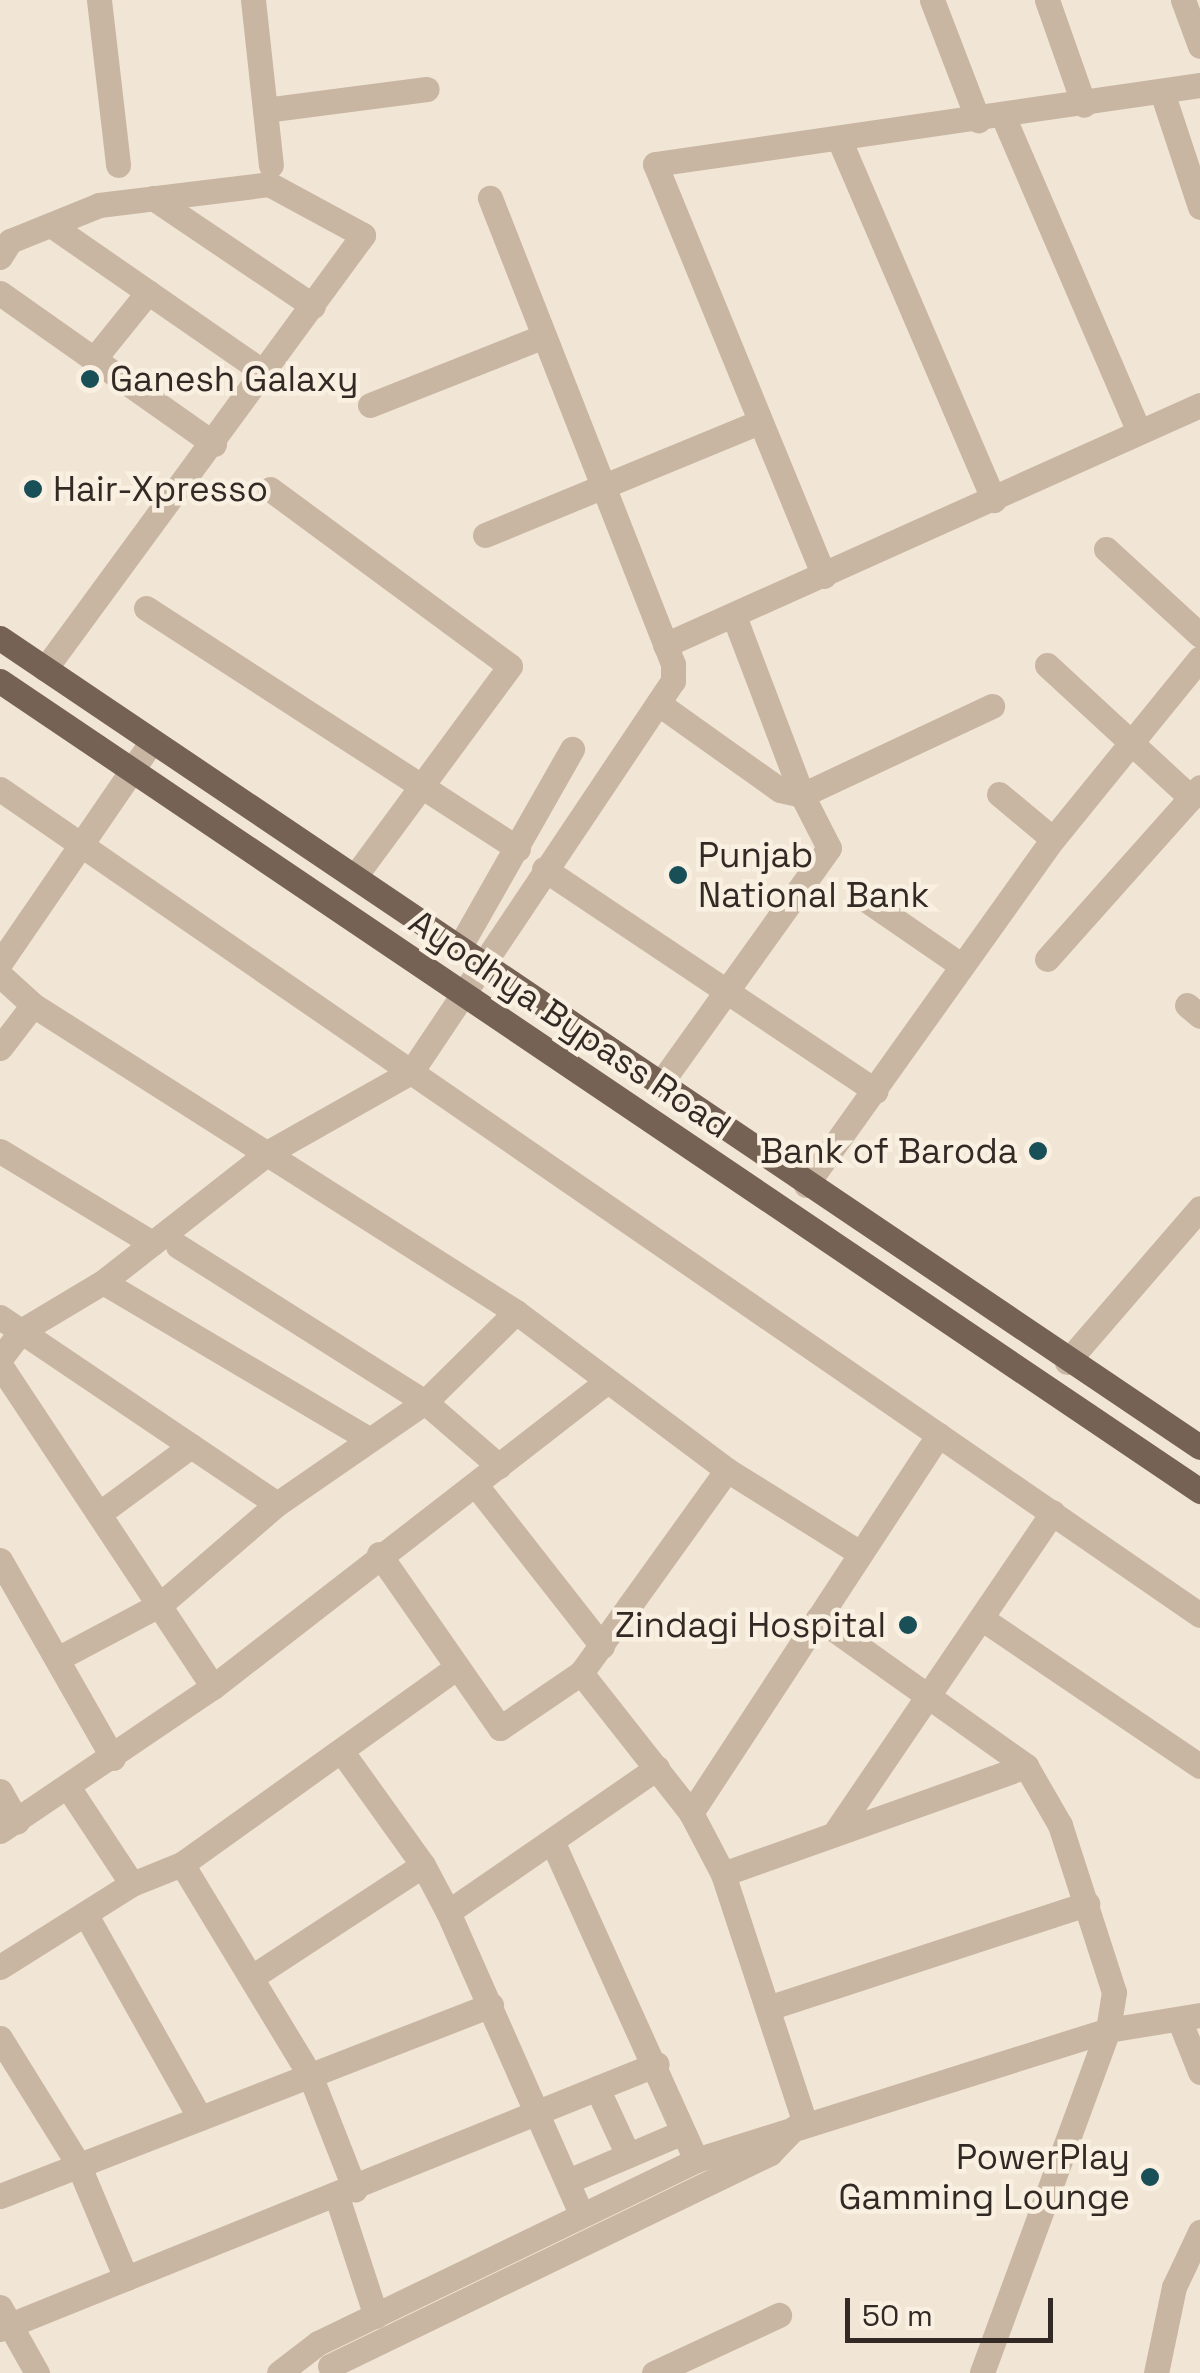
<!DOCTYPE html>
<html>
<head>
<meta charset="utf-8">
<style>
  body { margin:0 }
  #map { position:relative; width:1200px; height:2373px; overflow:hidden; background:#f1e6d6; font-family:"Space Grotesk",sans-serif }
  div>[style] { position:absolute }
  .minor>* { height:25px; margin:-12.5px; padding:0 12.5px; transform-origin:12.5px; border-radius:12.5px; background:#c9b6a2 }
  .tertiary>* { height:25px; margin:-12.5px; padding:0 12.5px; transform-origin:12.5px; border-radius:12.5px; background:#c9b6a2 }
  .primary>* { height:25px; margin:-12.5px; padding:0 12.5px; transform-origin:12.5px; border-radius:12.5px; background:#766255 }
  .dots>* { width:28px; height:28px; translate:-50% -50%; box-sizing:border-box; border:5px solid #f9f0e2; border-radius:50% }
  span { translate:-50% -50%; white-space:nowrap; text-align:center; line-height:1.15; -webkit-text-stroke:9px #f9f0e2; paint-order:stroke }
  .poi-label { font-size:35px; color:#342a25 }
  .left { translate:0 -50%; text-align:left }
  .right { translate:-100% -50%; text-align:right }
  .street-label { font-size:35px; color:#342a25 }
  .scale { position:absolute; left:845px; top:2298px; width:208px; height:45px; box-sizing:border-box; border:5px solid #342a25; border-top:0; padding-left:12px; font-size:30px; line-height:35px; white-space:nowrap; color:#342a25; -webkit-text-stroke:8px #f9f0e2; paint-order:stroke }
</style>
</head>
<body>
<div id="map">
  <div class="minor">
    <i style="left:99px;top:0;width:166px;rotate:83.4deg"></i>
    <i style="left:253px;top:0;width:166px;rotate:83.8deg"></i>
    <i style="left:932px;top:0;width:129px;rotate:69deg"></i>
    <i style="left:1047px;top:0;width:111px;rotate:70.6deg"></i>
    <i style="left:1183px;top:0;width:49px;rotate:69.7deg"></i>
    <i style="left:1162px;top:92px;width:121px;rotate:71.7deg"></i>
    <i style="left:265px;top:110px;width:163px;rotate:-7.4deg"></i>
    <i style="left:1003px;top:116px;width:342px;rotate:66.7deg"></i>
    <i style="left:839px;top:139px;width:393px;rotate:66.8deg"></i>
    <i style="left:153px;top:198px;width:193px;rotate:34deg"></i>
    <i style="left:51px;top:225px;width:260px;rotate:34.7deg"></i>
    <i style="left:0;top:257px;width:19px;rotate:-58deg"></i>
    <i style="left:10px;top:241px;width:96px;rotate:-22deg"></i>
    <i style="left:99px;top:205px;width:171px;rotate:-7deg"></i>
    <i style="left:269px;top:184px;width:107px;rotate:28.5deg"></i>
    <i style="left:363px;top:235px;width:538px;rotate:126.23deg"></i>
    <i style="left:0;top:293px;width:262px;rotate:35.2deg"></i>
    <i style="left:94px;top:359px;width:86px;rotate:-51.1deg"></i>
    <i style="left:370px;top:405px;width:187px;rotate:-21.6deg"></i>
    <i style="left:270px;top:489px;width:298px;rotate:36.4deg"></i>
    <i style="left:510px;top:666px;width:261px;rotate:126.4deg"></i>
    <i style="left:485px;top:535px;width:296px;rotate:-22.4deg"></i>
    <i style="left:1106px;top:549px;width:127px;rotate:42.5deg"></i>
    <i style="left:824px;top:576px;width:445px;rotate:-112.3deg"></i>
    <i style="left:655px;top:164px;width:551px;rotate:-8.25deg"></i>
    <i style="left:146px;top:608px;width:443px;rotate:32.9deg"></i>
    <i style="left:734px;top:616px;width:191px;rotate:69.2deg"></i>
    <i style="left:802px;top:795px;width:210px;rotate:-25.1deg"></i>
    <i style="left:665px;top:645px;width:586px;rotate:-24.16deg"></i>
    <i style="left:1047px;top:665px;width:196px;rotate:42.7deg"></i>
    <i style="left:659px;top:704px;width:148px;rotate:35.4deg"></i>
    <i style="left:780px;top:790px;width:23px;rotate:13deg"></i>
    <i style="left:802px;top:795px;width:59px;rotate:63deg"></i>
    <i style="left:829px;top:848px;width:289px;rotate:125.6deg"></i>
    <i style="left:0;top:789px;width:1457px;rotate:34.54deg"></i>
    <i style="left:999px;top:794px;width:70px;rotate:39.8deg"></i>
    <i style="left:544px;top:869px;width:399px;rotate:33.8deg"></i>
    <i style="left:859px;top:895px;width:124px;rotate:34.5deg"></i>
    <i style="left:459px;top:948px;width:229px;rotate:-60.4deg"></i>
    <i style="left:1047px;top:959px;width:230px;rotate:-48.3deg"></i>
    <i style="left:0;top:963px;width:269px;rotate:-55.6deg"></i>
    <i style="left:0;top:975px;width:45px;rotate:42.3deg"></i>
    <i style="left:33px;top:1005px;width:572px;rotate:32.44deg"></i>
    <i style="left:516px;top:1312px;width:264px;rotate:36.8deg"></i>
    <i style="left:727px;top:1470px;width:157px;rotate:32deg"></i>
    <i style="left:1187px;top:1005px;width:17px;rotate:40deg"></i>
    <i style="left:0;top:1048px;width:54px;rotate:-52.5deg"></i>
    <i style="left:0;top:1151px;width:178px;rotate:31.2deg"></i>
    <i style="left:806px;top:1185px;width:425px;rotate:-54.5deg"></i>
    <i style="left:1053px;top:839px;width:233px;rotate:-50.9deg"></i>
    <i style="left:178px;top:1246px;width:292px;rotate:32.3deg"></i>
    <i style="left:425px;top:1402px;width:98px;rotate:40.9deg"></i>
    <i style="left:103px;top:1282px;width:309px;rotate:30.6deg"></i>
    <i style="left:0;top:1317px;width:334px;rotate:34deg"></i>
    <i style="left:0;top:1359px;width:35px;rotate:-53deg"></i>
    <i style="left:21px;top:1331px;width:96px;rotate:-30.9deg"></i>
    <i style="left:103px;top:1282px;width:211px;rotate:-38.1deg"></i>
    <i style="left:269px;top:1152px;width:163px;rotate:-29.4deg"></i>
    <i style="left:411px;top:1072px;width:471px;rotate:-56.2deg"></i>
    <i style="left:673px;top:681px;width:17px;rotate:-90deg"></i>
    <i style="left:673px;top:664px;width:501px;rotate:-111.44deg"></i>
    <i style="left:1067px;top:1362px;width:203px;rotate:-49.2deg"></i>
    <i style="left:0;top:1365px;width:386px;rotate:56.5deg"></i>
    <i style="left:475px;top:1484px;width:206px;rotate:51.9deg"></i>
    <i style="left:100px;top:1513px;width:113px;rotate:-36.4deg"></i>
    <i style="left:379px;top:1554px;width:212px;rotate:55.2deg"></i>
    <i style="left:500px;top:1728px;width:98px;rotate:-34.2deg"></i>
    <i style="left:581px;top:1673px;width:250px;rotate:-54.3deg"></i>
    <i style="left:0;top:1560px;width:228px;rotate:60.3deg"></i>
    <i style="left:818px;top:1618px;width:255px;rotate:35.4deg"></i>
    <i style="left:1026px;top:1766px;width:68px;rotate:60deg"></i>
    <i style="left:1060px;top:1825px;width:176px;rotate:72.1deg"></i>
    <i style="left:1114px;top:1992px;width:38px;rotate:99deg"></i>
    <i style="left:1108px;top:2030px;width:365px;rotate:110.2deg"></i>
    <i style="left:981px;top:1618px;width:264px;rotate:34.1deg"></i>
    <i style="left:57px;top:1659px;width:118px;rotate:-27.9deg"></i>
    <i style="left:161px;top:1604px;width:153px;rotate:-40.8deg"></i>
    <i style="left:277px;top:1504px;width:180px;rotate:-34.6deg"></i>
    <i style="left:425px;top:1402px;width:128px;rotate:-44.7deg"></i>
    <i style="left:581px;top:1673px;width:178px;rotate:51.8deg"></i>
    <i style="left:691px;top:1813px;width:69px;rotate:62.3deg"></i>
    <i style="left:723px;top:1874px;width:263px;rotate:71.8deg"></i>
    <i style="left:342px;top:1752px;width:139px;rotate:54.4deg"></i>
    <i style="left:423px;top:1865px;width:53px;rotate:62deg"></i>
    <i style="left:448px;top:1912px;width:327px;rotate:66.2deg"></i>
    <i style="left:68px;top:1787px;width:116px;rotate:56.6deg"></i>
    <i style="left:0;top:1791px;width:35px;rotate:61deg"></i>
    <i style="left:691px;top:1813px;width:452px;rotate:-56.8deg"></i>
    <i style="left:0;top:1831px;width:257px;rotate:-34.1deg"></i>
    <i style="left:213px;top:1687px;width:497px;rotate:-37.8deg"></i>
    <i style="left:834px;top:1834px;width:389px;rotate:-55.8deg"></i>
    <i style="left:552px;top:1841px;width:350px;rotate:65.7deg"></i>
    <i style="left:182px;top:1864px;width:247px;rotate:58.8deg"></i>
    <i style="left:310px;top:2075px;width:123px;rotate:68.6deg"></i>
    <i style="left:723px;top:1874px;width:322px;rotate:-19.6deg"></i>
    <i style="left:448px;top:1912px;width:254px;rotate:-34.6deg"></i>
    <i style="left:86px;top:1915px;width:233px;rotate:60.7deg"></i>
    <i style="left:0;top:1967px;width:156px;rotate:-32.2deg"></i>
    <i style="left:132px;top:1884px;width:54px;rotate:-21.8deg"></i>
    <i style="left:182px;top:1864px;width:337px;rotate:-35.6deg"></i>
    <i style="left:252px;top:1977px;width:204px;rotate:-33.2deg"></i>
    <i style="left:768px;top:2008px;width:336px;rotate:-18.1deg"></i>
    <i style="left:1179px;top:2019px;width:57px;rotate:68.4deg"></i>
    <i style="left:0;top:2038px;width:148px;rotate:58.2deg"></i>
    <i style="left:78px;top:2164px;width:124px;rotate:67.2deg"></i>
    <i style="left:597px;top:2088px;width:74px;rotate:65.2deg"></i>
    <i style="left:568px;top:2181px;width:125px;rotate:-23.1deg"></i>
    <i style="left:0;top:2196px;width:527px;rotate:-21.26deg"></i>
    <i style="left:337px;top:2197px;width:125px;rotate:71.9deg"></i>
    <i style="left:0;top:2307px;width:76px;rotate:60.7deg"></i>
    <i style="left:0;top:2329px;width:708px;rotate:-21.97deg"></i>
    <i style="left:330px;top:2366px;width:489px;rotate:-25.8deg"></i>
    <i style="left:770px;top:2153px;width:35px;rotate:-46deg"></i>
    <i style="left:654px;top:2373px;width:138px;rotate:-24.9deg"></i>
  </div>
  <div class="tertiary">
    <i style="left:279px;top:2373px;width:49px;rotate:-37.6deg"></i>
    <i style="left:318px;top:2343px;width:420px;rotate:-25.8deg"></i>
    <i style="left:696px;top:2160px;width:432px;rotate:-17.5deg"></i>
    <i style="left:1108px;top:2030px;width:93px;rotate:-9.3deg"></i>
    <i style="left:1156px;top:2373px;width:88px;rotate:-78.2deg"></i>
    <i style="left:1174px;top:2287px;width:61px;rotate:-64.7deg"></i>
  </div>
  <div class="primary">
    <i style="left:0;top:638px;width:1447px;rotate:33.99deg"></i>
    <i style="left:0;top:681px;width:1448px;rotate:34.02deg"></i>
  </div>
  <div class="dots">
    <i style="left:90px;top:379px;background:#194f56"></i>
    <i style="left:33px;top:489px;background:#194f56"></i>
    <i style="left:678px;top:875px;background:#194f56"></i>
    <i style="left:1038px;top:1151px;background:#194f56"></i>
    <i style="left:908px;top:1625px;background:#194f56"></i>
    <i style="left:1150px;top:2177px;background:#194f56"></i>
  </div>
  <div class="poi-label">
    <span class="left" style="left:110px;top:379px">Ganesh Galaxy</span>
    <span class="left" style="left:53px;top:489px">Hair-Xpresso</span>
    <span class="left" style="left:698px;top:875px">Punjab<br>National Bank</span>
    <span class="right" style="left:1018px;top:1151px">Bank of Baroda</span>
    <span class="right" style="left:886px;top:1625px">Zindagi Hospital</span>
    <span class="right" style="left:1130px;top:2177px">PowerPlay<br>Gamming Lounge</span>
  </div>
  <div class="street-label">
    <span style="left:570px;top:1024px;rotate:34deg">Ayodhya Bypass Road</span>
  </div>
  <div class="scale">50 m</div>
</div>
</body>
</html>
